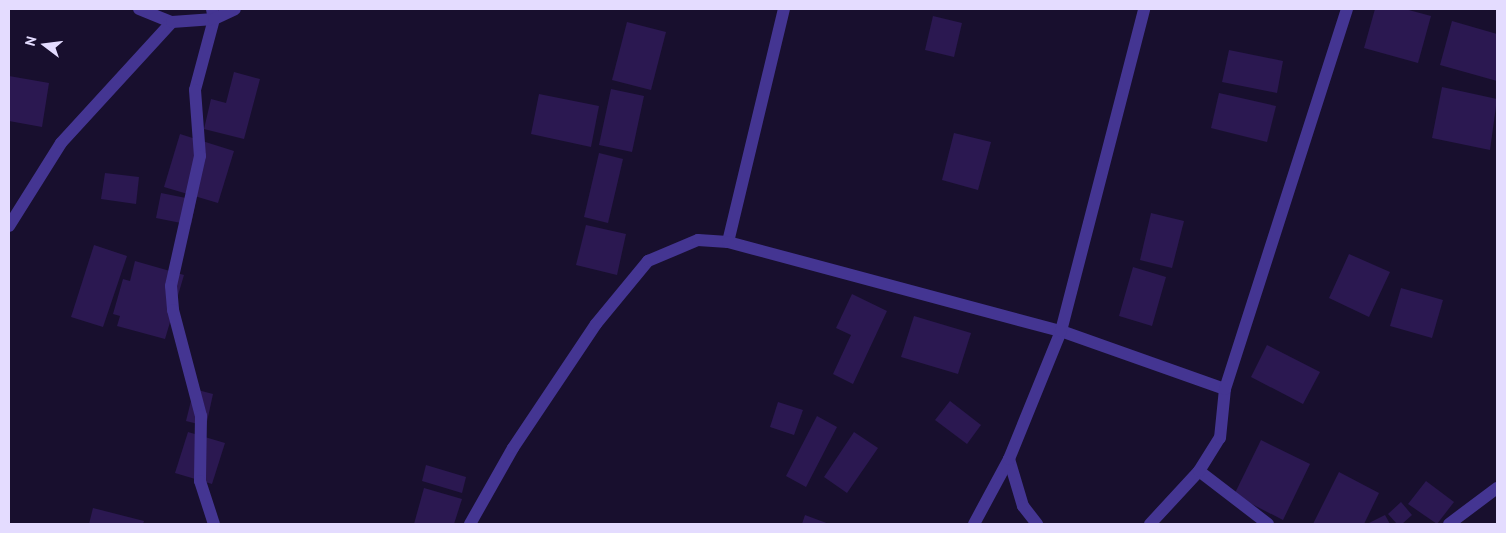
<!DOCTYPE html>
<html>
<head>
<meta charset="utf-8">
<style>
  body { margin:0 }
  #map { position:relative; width:1506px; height:533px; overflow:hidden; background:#180f2e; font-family:"PT Sans",sans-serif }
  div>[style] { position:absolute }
  .building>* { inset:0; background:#2b1851 }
  .street>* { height:12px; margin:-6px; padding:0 6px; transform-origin:6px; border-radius:6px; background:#443592 }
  span { translate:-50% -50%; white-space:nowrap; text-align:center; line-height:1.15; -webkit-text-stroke:4.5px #180f2e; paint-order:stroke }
  .frame { position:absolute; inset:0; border:10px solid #e4dcff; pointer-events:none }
  .north { position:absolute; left:20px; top:20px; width:50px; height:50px; -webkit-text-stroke:4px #180f2e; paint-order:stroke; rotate:285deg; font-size:14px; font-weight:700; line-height:20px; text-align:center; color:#e4dcff }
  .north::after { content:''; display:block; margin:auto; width:18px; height:22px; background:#e4dcff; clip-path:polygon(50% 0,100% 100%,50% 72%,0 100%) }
</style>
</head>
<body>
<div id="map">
  <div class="building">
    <i style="clip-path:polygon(1375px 9px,1405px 9px,1431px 16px,1418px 63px,1364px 48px)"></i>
    <i style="clip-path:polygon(933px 16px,962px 23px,954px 57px,925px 50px)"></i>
    <i style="clip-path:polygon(1452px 21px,1497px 34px,1497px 81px,1440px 65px)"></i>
    <i style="clip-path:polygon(627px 22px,666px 32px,651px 90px,612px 80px)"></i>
    <i style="clip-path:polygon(1229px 50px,1283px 61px,1277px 93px,1222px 82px)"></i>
    <i style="clip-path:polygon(234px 72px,260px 79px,244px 139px,204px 129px,211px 99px,226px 103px)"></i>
    <i style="clip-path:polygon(9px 76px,49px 83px,42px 127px,9px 121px)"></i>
    <i style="clip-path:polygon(1442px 87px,1497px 99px,1490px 150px,1432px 138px)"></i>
    <i style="clip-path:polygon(611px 89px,644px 96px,632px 152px,599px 145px)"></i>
    <i style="clip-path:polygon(1219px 93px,1276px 106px,1267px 142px,1211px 128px)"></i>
    <i style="clip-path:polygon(539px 94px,599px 106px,591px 147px,531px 134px)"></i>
    <i style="clip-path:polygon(954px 133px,991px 142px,978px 190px,942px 180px)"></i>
    <i style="clip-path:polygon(180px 134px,234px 151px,218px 203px,164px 187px)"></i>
    <i style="clip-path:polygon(599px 153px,623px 159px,608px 223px,584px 217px)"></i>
    <i style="clip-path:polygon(105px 173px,139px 177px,136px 204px,101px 199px)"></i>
    <i style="clip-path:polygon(161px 193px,196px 200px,191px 225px,156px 218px)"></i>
    <i style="clip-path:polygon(1151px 213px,1184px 221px,1172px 268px,1140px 260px)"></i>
    <i style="clip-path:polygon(586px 225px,626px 234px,617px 275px,576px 265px)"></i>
    <i style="clip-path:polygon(94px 245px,127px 256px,103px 327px,71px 317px)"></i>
    <i style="clip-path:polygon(1349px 254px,1390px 272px,1369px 317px,1329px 298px)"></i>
    <i style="clip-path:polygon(135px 261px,184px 275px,165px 339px,117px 326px,120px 316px,113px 314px,123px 279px,130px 281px)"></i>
    <i style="clip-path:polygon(1133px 267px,1166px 277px,1152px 326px,1119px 316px)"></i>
    <i style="clip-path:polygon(1401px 288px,1443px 300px,1432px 338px,1390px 326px)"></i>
    <i style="clip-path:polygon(852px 294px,887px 311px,853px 384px,833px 374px,851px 335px,836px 328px)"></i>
    <i style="clip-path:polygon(914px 316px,971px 333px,958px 374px,901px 357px)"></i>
    <i style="clip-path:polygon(1267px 345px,1320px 372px,1303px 404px,1251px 377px)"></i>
    <i style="clip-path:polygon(194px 389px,213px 394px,206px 426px,186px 421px)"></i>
    <i style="clip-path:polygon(950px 401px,981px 425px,967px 444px,935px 420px)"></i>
    <i style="clip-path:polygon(778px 402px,803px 410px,794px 435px,770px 427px)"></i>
    <i style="clip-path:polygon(817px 416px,837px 427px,806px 487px,786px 476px)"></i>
    <i style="clip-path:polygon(188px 432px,225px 443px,212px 484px,175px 473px)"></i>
    <i style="clip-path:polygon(854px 432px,878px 448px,847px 493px,824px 477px)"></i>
    <i style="clip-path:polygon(1261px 440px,1310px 464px,1283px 520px,1234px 495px)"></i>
    <i style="clip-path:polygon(426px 465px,466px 477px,462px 493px,422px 481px)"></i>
    <i style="clip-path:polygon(1339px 472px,1379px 493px,1364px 524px,1313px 524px)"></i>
    <i style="clip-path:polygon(1426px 481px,1454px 502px,1437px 524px,1408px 504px)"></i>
    <i style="clip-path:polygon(424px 488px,462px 499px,454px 524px,414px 524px)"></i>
    <i style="clip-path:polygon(1401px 502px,1412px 515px,1402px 524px,1397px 524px,1388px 514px)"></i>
    <i style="clip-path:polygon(93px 508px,144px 521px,143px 524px,89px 524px)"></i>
    <i style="clip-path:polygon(805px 515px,829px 524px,802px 524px)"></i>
    <i style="clip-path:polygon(1385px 515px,1390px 524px,1367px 524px)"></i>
  </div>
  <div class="street">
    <i style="left:139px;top:9px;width:35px;rotate:22deg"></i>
    <i style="left:212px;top:9px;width:10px;rotate:79deg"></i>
    <i style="left:214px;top:19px;width:73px;rotate:105deg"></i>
    <i style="left:195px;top:90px;width:66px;rotate:85.7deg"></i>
    <i style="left:200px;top:156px;width:133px;rotate:102.6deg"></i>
    <i style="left:171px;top:286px;width:24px;rotate:85deg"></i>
    <i style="left:173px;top:310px;width:110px;rotate:75.2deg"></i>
    <i style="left:201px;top:416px;width:65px;rotate:90.9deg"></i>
    <i style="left:200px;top:481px;width:45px;rotate:72deg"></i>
    <i style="left:9px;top:226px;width:98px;rotate:-57.9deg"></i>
    <i style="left:61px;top:143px;width:164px;rotate:-47.5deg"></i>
    <i style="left:172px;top:22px;width:42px;rotate:-4.1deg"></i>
    <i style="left:214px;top:19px;width:23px;rotate:-25deg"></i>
    <i style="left:728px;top:242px;width:240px;rotate:-76.5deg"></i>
    <i style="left:1009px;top:459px;width:49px;rotate:73.4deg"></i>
    <i style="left:1023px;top:506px;width:23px;rotate:52deg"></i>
    <i style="left:1199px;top:471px;width:87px;rotate:37.5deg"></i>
    <i style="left:470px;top:524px;width:87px;rotate:-60.5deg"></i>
    <i style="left:513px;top:448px;width:149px;rotate:-56.2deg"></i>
    <i style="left:596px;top:324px;width:82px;rotate:-50.5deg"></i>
    <i style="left:648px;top:261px;width:54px;rotate:-22.8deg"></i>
    <i style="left:698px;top:240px;width:30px;rotate:4deg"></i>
    <i style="left:728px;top:242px;width:345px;rotate:15deg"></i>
    <i style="left:1061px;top:331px;width:174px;rotate:19.5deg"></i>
    <i style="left:974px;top:524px;width:74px;rotate:-61.7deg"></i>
    <i style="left:1009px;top:459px;width:138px;rotate:-67.9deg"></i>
    <i style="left:1061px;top:331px;width:333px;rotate:-75.5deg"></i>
    <i style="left:1150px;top:524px;width:72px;rotate:-47.2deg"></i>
    <i style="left:1199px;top:471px;width:39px;rotate:-58deg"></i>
    <i style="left:1220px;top:438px;width:49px;rotate:-84.2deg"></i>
    <i style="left:1225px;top:389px;width:399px;rotate:-72.2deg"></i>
    <i style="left:1449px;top:524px;width:60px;rotate:-36.9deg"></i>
  </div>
  <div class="frame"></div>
  <div class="north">N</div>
</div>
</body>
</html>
